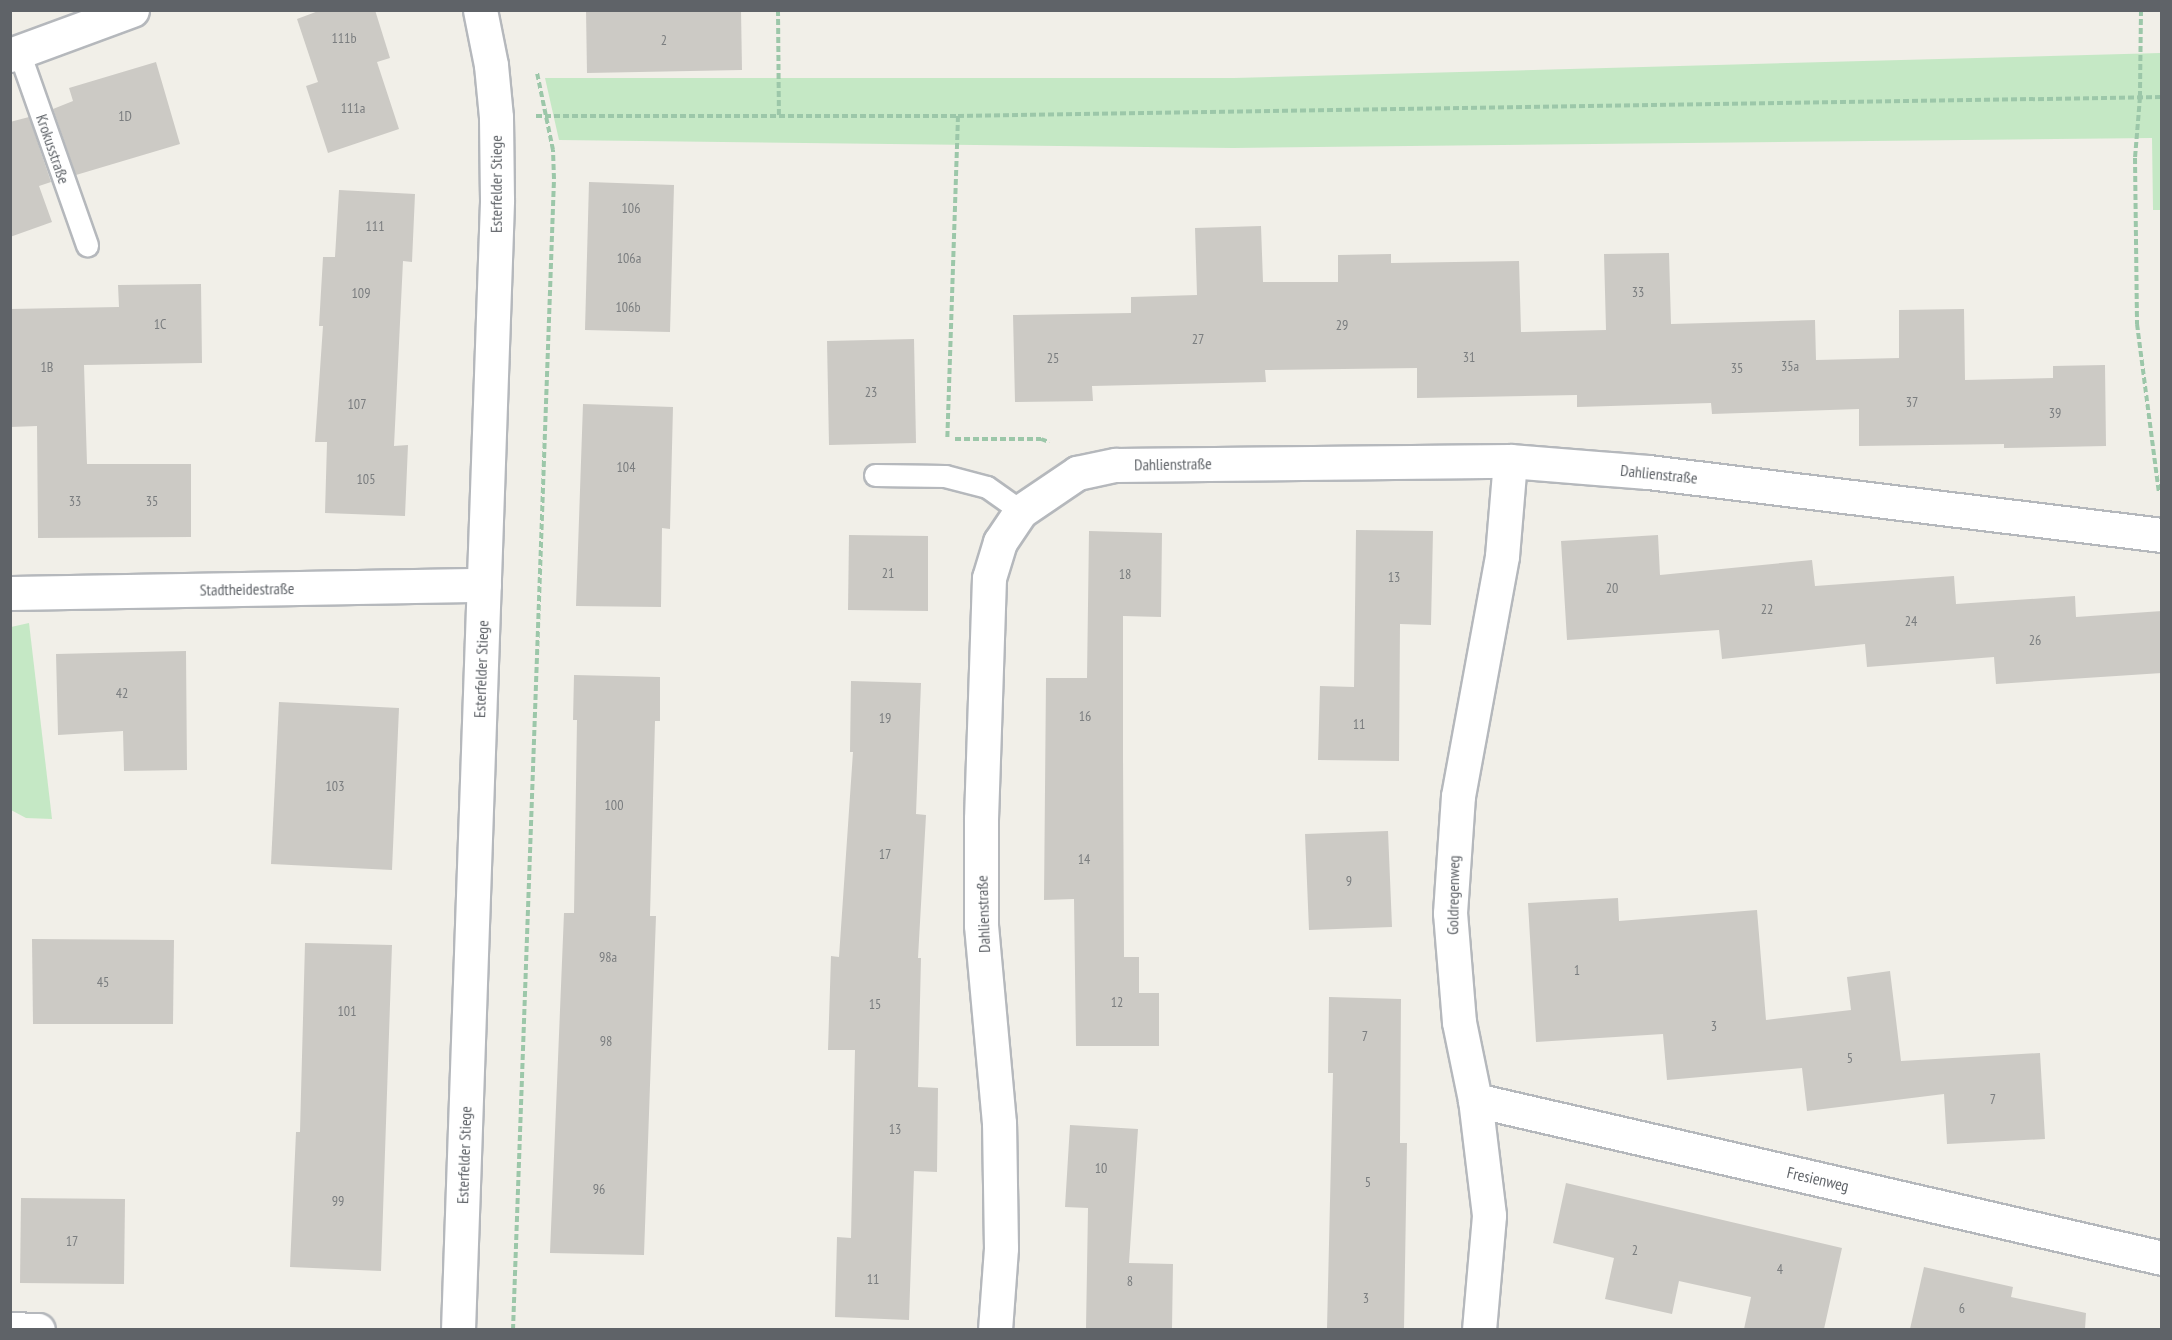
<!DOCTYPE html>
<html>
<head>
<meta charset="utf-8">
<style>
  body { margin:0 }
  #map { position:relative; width:2172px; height:1340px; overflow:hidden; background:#f1efe8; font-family:"PT Sans Narrow",sans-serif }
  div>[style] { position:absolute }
  .green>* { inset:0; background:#c5e8c5 }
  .building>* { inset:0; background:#cccac5 }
  .path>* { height:4px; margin-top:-2px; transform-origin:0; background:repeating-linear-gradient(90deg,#9cc7a9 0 6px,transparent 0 9px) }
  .roads { filter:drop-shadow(2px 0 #b5b8bc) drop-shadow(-2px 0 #b5b8bc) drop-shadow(0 2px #b5b8bc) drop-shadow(0 -2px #b5b8bc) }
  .lane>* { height:21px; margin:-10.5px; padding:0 10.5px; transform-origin:10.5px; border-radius:10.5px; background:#fff }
  .street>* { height:33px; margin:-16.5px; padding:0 16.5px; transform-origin:16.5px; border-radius:16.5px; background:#fff }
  span { translate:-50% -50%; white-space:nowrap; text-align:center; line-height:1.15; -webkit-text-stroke:4.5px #fff; paint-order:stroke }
  .number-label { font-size:14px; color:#7a7d7f }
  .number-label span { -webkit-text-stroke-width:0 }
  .street-label { font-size:16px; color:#5f6368 }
  .frame { position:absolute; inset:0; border:12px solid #5f6368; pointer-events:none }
</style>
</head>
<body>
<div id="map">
  <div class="green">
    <i style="clip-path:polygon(2161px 53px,2161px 210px,2153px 210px,2152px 138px,1233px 148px,559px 140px,545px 78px,1234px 78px)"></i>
    <i style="clip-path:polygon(29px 623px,52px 819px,26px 818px,11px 810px,11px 627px)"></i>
  </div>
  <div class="building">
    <i style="clip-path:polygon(321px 10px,375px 10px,390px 58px,377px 62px,399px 129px,328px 153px,306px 86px,318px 82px,297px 19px)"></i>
    <i style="clip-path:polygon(586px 10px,741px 10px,742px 70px,587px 73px)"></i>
    <i style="clip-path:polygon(156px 62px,180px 144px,76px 175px,53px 109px,73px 101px,69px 88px)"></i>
    <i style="clip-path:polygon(29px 117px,51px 182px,39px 186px,52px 222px,10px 237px,10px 122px)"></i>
    <i style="clip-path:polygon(589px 182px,674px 185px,670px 332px,585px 330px)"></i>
    <i style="clip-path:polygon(339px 190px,415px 194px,412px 262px,403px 261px,394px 446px,408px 445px,405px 516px,325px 513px,327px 442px,315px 442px,323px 326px,319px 326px,323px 257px,335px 257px)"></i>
    <i style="clip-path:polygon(1261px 226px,1263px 282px,1338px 282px,1338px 255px,1391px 254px,1391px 263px,1519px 261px,1521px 332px,1606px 330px,1604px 254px,1669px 253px,1671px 324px,1815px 320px,1816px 360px,1899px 358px,1899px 310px,1964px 309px,1965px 380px,2053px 378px,2053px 366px,2105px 365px,2106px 446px,2004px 448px,2004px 444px,1859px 446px,1859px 409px,1712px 414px,1711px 403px,1577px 407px,1577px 395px,1417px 398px,1417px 368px,1265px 370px,1266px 382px,1092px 386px,1093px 401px,1015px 402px,1013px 315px,1131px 313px,1131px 297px,1197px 295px,1195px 228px)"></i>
    <i style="clip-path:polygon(201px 284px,202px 363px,84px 365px,87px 464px,191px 464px,191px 537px,38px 538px,37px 426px,10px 427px,10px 309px,119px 307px,118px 285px)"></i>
    <i style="clip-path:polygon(914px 339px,916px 443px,829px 445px,827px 341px)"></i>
    <i style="clip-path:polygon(583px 404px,673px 407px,670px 529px,662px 528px,661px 607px,576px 606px)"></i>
    <i style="clip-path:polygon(1356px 530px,1433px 531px,1431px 625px,1400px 624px,1399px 761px,1318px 760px,1320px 686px,1354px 687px)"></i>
    <i style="clip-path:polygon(1089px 531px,1162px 533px,1161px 617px,1123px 616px,1123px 755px,1124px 957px,1139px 957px,1139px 993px,1159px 993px,1159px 1046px,1076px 1046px,1074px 899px,1044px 900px,1046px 678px,1087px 678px)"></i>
    <i style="clip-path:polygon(849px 535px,928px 536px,928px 611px,848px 610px)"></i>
    <i style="clip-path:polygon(1658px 535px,1660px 575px,1812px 560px,1815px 586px,1954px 576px,1956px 604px,2075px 596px,2076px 617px,2162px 611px,2162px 673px,1996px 684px,1994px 657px,1867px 667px,1865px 644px,1722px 659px,1719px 630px,1567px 640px,1561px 541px)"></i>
    <i style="clip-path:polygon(186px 651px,187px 770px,124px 771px,123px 731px,58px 735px,56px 654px)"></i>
    <i style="clip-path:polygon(574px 675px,660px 677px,660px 721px,655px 721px,650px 916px,656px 916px,644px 1255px,550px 1253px,564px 913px,574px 913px,577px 720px,573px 720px)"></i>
    <i style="clip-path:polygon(851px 681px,921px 683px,916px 814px,926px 815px,918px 958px,921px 958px,918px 1087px,938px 1088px,937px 1172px,914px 1171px,909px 1320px,835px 1317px,837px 1237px,851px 1238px,855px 1050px,828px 1050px,831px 956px,839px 957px,853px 752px,850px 752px)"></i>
    <i style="clip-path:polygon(279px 702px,399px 708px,392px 870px,271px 864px)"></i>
    <i style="clip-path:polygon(1388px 831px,1392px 927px,1309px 930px,1305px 834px)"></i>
    <i style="clip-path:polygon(1618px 898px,1619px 921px,1757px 910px,1766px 1020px,1851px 1010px,1847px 977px,1890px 971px,1901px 1061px,2040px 1053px,2045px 1139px,1947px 1144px,1944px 1094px,1807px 1111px,1802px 1068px,1667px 1080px,1663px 1034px,1536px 1042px,1528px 903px)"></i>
    <i style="clip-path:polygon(32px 939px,174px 940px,173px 1024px,33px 1024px)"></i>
    <i style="clip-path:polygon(305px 943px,392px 945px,381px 1271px,290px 1267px,296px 1132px,300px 1132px)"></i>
    <i style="clip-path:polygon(1329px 997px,1401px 999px,1400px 1143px,1407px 1143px,1404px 1329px,1327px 1329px,1333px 1073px,1328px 1073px)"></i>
    <i style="clip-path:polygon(1070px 1125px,1138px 1129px,1129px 1263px,1173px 1264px,1172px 1329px,1086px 1329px,1088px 1208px,1065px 1207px)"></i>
    <i style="clip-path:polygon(1566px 1183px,1842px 1248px,1824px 1329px,1744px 1329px,1751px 1297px,1679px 1281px,1672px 1314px,1605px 1299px,1614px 1258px,1553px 1243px)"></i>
    <i style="clip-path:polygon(21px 1198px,125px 1199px,124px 1284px,20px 1283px)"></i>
    <i style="clip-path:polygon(1924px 1267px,2013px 1287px,2011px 1297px,2086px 1313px,2085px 1329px,1910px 1329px)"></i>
  </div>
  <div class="path">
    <i style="left:778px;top:10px;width:106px;rotate:89.5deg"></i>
    <i style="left:2141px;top:10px;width:87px;rotate:90.7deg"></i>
    <i style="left:2140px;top:97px;width:61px;rotate:94.7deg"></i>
    <i style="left:2135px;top:158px;width:166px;rotate:89.3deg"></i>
    <i style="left:2137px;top:324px;width:171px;rotate:82.6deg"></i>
    <i style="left:536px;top:116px;width:422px"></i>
    <i style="left:958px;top:116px;width:324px;rotate:91.9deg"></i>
    <i style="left:958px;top:116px;width:1204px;rotate:-0.9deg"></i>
    <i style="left:955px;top:439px;width:86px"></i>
    <i style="left:1041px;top:439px;width:9px;rotate:21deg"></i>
    <i style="left:513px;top:1330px;width:1152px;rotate:-87.96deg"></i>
    <i style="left:554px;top:179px;width:29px;rotate:-92deg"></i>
    <i style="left:553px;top:150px;width:79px;rotate:-101.7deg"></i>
  </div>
  <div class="roads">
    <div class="lane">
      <i style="left:19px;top:52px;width:205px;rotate:70.6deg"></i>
      <i style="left:875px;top:475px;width:70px;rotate:0.8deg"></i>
      <i style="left:945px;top:476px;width:43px;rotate:14.7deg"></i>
      <i style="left:987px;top:487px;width:42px;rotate:35.2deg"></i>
    </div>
    <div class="street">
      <i style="left:10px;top:55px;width:130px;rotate:-20.2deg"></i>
      <i style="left:10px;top:593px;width:474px;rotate:-1deg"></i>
      <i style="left:1475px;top:1100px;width:705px;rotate:12.95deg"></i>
      <i style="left:10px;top:1329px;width:28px;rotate:2deg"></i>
      <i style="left:458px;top:1330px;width:1131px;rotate:-88.02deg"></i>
      <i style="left:497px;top:200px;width:83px;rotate:-90.7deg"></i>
      <i style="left:496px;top:117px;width:52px;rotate:-95.5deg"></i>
      <i style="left:491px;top:65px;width:56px;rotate:-101.3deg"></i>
      <i style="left:995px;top:1330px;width:82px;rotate:-85.8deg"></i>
      <i style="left:1001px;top:1248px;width:125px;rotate:-90.9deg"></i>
      <i style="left:999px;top:1123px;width:199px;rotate:-95.2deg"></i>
      <i style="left:981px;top:925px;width:106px;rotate:-90deg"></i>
      <i style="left:981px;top:819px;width:241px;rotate:-88.1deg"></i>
      <i style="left:989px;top:578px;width:38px;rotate:-73deg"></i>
      <i style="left:1000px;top:542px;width:37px;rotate:-56deg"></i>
      <i style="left:1021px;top:511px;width:68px;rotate:-34.2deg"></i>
      <i style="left:1077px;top:473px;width:40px;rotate:-12deg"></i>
      <i style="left:1116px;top:465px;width:394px;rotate:-0.6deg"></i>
      <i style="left:1510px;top:461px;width:138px;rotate:4.6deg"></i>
      <i style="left:1648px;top:472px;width:518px;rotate:6.99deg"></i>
      <i style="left:1479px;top:1330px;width:115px;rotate:-85deg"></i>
      <i style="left:1489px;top:1215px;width:116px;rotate:-96.9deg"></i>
      <i style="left:1475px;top:1100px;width:80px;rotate:-101.6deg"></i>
      <i style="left:1459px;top:1022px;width:109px;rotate:-94.7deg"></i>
      <i style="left:1450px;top:913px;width:117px;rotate:-86.1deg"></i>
      <i style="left:1458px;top:796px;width:244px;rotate:-79.6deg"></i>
      <i style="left:1502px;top:556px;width:95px;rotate:-85.2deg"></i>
    </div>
  </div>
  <div class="number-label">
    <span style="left:344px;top:38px">111b</span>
    <span style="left:664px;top:40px">2</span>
    <span style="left:353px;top:108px">111a</span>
    <span style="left:125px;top:116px">1D</span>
    <span style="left:631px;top:208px">106</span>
    <span style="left:375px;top:226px">111</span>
    <span style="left:629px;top:258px">106a</span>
    <span style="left:1638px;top:292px">33</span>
    <span style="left:361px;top:293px">109</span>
    <span style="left:628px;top:307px">106b</span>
    <span style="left:160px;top:324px">1C</span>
    <span style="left:1342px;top:325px">29</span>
    <span style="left:1198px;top:339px">27</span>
    <span style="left:1469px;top:357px">31</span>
    <span style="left:1053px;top:358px">25</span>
    <span style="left:1790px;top:366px">35a</span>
    <span style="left:47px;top:367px">1B</span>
    <span style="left:1737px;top:368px">35</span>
    <span style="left:871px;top:392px">23</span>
    <span style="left:1912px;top:402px">37</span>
    <span style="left:357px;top:404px">107</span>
    <span style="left:2055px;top:413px">39</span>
    <span style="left:626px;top:467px">104</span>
    <span style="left:366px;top:479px">105</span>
    <span style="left:75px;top:501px">33</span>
    <span style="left:152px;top:501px">35</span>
    <span style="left:888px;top:573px">21</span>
    <span style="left:1125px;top:574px">18</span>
    <span style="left:1394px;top:577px">13</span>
    <span style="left:1612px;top:588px">20</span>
    <span style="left:1767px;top:609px">22</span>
    <span style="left:1911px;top:621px">24</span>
    <span style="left:2035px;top:640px">26</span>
    <span style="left:122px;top:693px">42</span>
    <span style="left:1085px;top:716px">16</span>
    <span style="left:885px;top:718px">19</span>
    <span style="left:1359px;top:724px">11</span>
    <span style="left:335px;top:786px">103</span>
    <span style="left:614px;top:805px">100</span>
    <span style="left:885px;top:854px">17</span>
    <span style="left:1084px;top:859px">14</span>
    <span style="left:1349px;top:881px">9</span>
    <span style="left:608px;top:957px">98a</span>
    <span style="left:1577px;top:970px">1</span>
    <span style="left:103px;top:982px">45</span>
    <span style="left:1117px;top:1002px">12</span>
    <span style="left:875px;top:1004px">15</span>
    <span style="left:347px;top:1011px">101</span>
    <span style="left:1714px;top:1026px">3</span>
    <span style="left:1365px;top:1036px">7</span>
    <span style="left:606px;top:1041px">98</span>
    <span style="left:1850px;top:1058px">5</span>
    <span style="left:1993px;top:1099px">7</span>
    <span style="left:895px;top:1129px">13</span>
    <span style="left:1101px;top:1168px">10</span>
    <span style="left:1368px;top:1182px">5</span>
    <span style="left:599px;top:1189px">96</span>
    <span style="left:338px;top:1201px">99</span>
    <span style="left:72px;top:1241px">17</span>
    <span style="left:1635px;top:1250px">2</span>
    <span style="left:1780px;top:1269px">4</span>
    <span style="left:873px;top:1279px">11</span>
    <span style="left:1130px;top:1281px">8</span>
    <span style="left:1366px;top:1298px">3</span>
    <span style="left:1962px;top:1308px">6</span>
  </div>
  <div class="street-label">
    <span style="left:53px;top:149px;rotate:71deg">Krokusstraße</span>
    <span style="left:496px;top:184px;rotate:-90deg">Esterfelder Stiege</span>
    <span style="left:1173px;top:464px;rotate:-1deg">Dahlienstraße</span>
    <span style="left:1659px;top:474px;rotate:6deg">Dahlienstraße</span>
    <span style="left:247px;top:589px;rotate:-1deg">Stadtheidestraße</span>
    <span style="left:481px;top:669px;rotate:-88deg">Esterfelder Stiege</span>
    <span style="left:1453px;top:895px;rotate:-89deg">Goldregenweg</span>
    <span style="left:983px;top:914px;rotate:-92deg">Dahlienstraße</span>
    <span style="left:464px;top:1155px;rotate:-88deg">Esterfelder Stiege</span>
    <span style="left:1818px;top:1179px;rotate:13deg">Fresienweg</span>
  </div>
  <div class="frame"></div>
</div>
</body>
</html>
